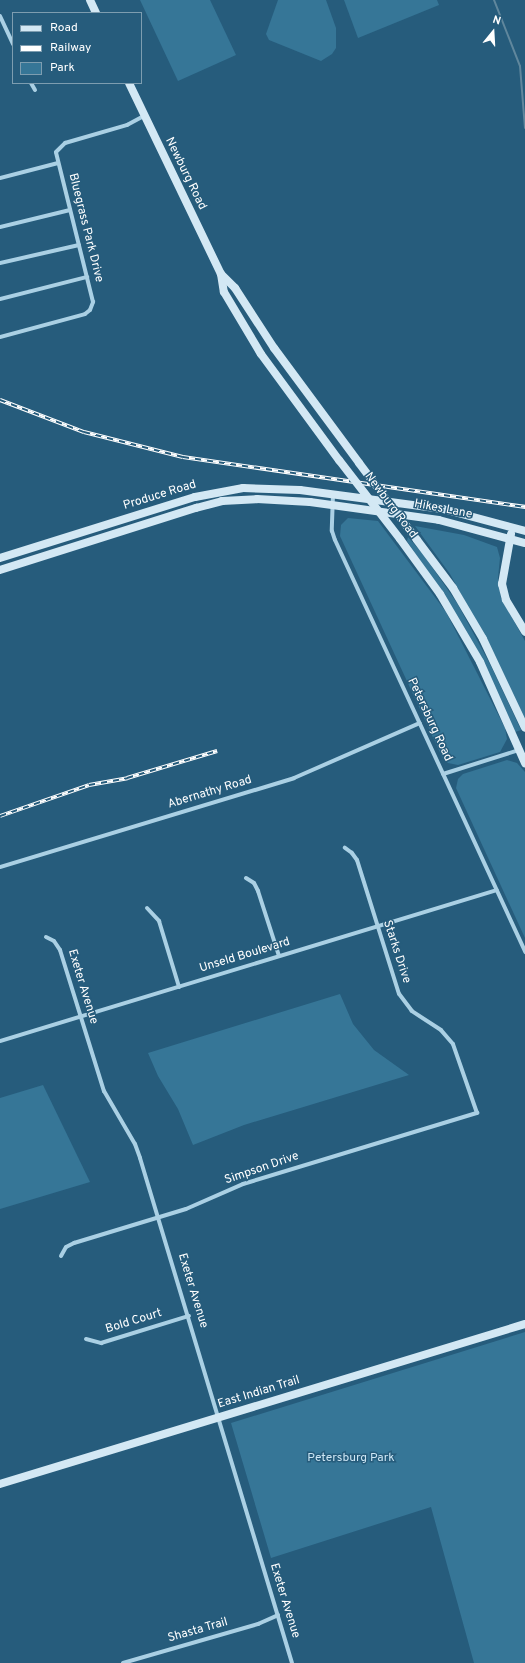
<!DOCTYPE html>
<html>
<head>
<meta charset="utf-8">
<style>
  body { margin:0 }
  #map { position:relative; width:525px; height:1663px; overflow:hidden; background:#265c7c; font-family:Overpass,sans-serif }
  div>[style] { position:absolute }
  .green>* { inset:0; background:#367697 }
  .stream>* { height:2px; margin:-1px; padding:0 1px; transform-origin:1px; border-radius:1px; background:#60879d }
  .street>* { height:4px; margin:-2px; padding:0 2px; transform-origin:2px; border-radius:2px; background:#aad0e4 }
  .secondary>* { height:8px; margin:-4px; padding:0 4px; transform-origin:4px; border-radius:4px; background:#d3e8f4 }
  .rail>* { height:3.5px; margin-top:-1.75px; transform-origin:0; background:repeating-linear-gradient(90deg,#265c7c 0 6px,#fff 0 12px); box-sizing:border-box; border-block:1px solid #fff }
  .secondary-bridge>* { height:8px; margin:-4px; padding:0 4px; transform-origin:4px; border-radius:4px; background:#d3e8f4 }
  span { translate:-50% -50%; white-space:nowrap; text-align:center; line-height:1.15; -webkit-text-stroke:3px #265c7c; paint-order:stroke }
  .street-label { font-size:12px; color:#fff }
  .park-label { font-size:12px; color:#cde6f4 }
  .legend { position:absolute; left:12px; top:12px; width:130px; height:72px; box-sizing:border-box; background:#265c7c; border:1px solid #7d9db0; margin:0; padding:5px 7px; list-style:none; font-size:12px; color:#fff }
  .legend li { display:flex; align-items:center; gap:8px; height:20px }
  .legend b { width:20px; border:1px solid #7d9db0 }
  .north { position:absolute; left:473px; top:12px; width:40px; height:40px; -webkit-text-stroke:3px #265c7c; paint-order:stroke; rotate:18deg; font-size:11px; font-weight:700; line-height:16px; text-align:center; color:#fff }
  .north::after { content:''; display:block; margin:auto; width:14px; height:18px; background:#fff; clip-path:polygon(50% 0,100% 100%,50% 72%,0 100%) }
</style>
</head>
<body>
<div id="map">
  <div class="green">
    <i style="clip-path:polygon(140px 0,210px 0,236px 55px,178px 81px)"></i>
    <i style="clip-path:polygon(278px 0,326px 0,336px 28px,336px 48px,332px 54px,321px 61px,269px 40px,266px 34px)"></i>
    <i style="clip-path:polygon(344px 0,437px 0,439px 5px,358px 38px)"></i>
    <i style="clip-path:polygon(348px 518px,378px 521px,446px 612px,505px 728px,507px 739px,500px 752px,458px 765px,448px 763px,442px 757px,340px 536px,341px 525px)"></i>
    <i style="clip-path:polygon(415px 526px,464px 535px,497px 547px,500px 558px,498px 578px,501px 598px,525px 641px,525px 720px,496px 658px,450px 574px)"></i>
    <i style="clip-path:polygon(408px 537px,423px 554px,457px 603px,490px 664px,521px 730px,515px 732px,466px 630px,407px 541px)"></i>
    <i style="clip-path:polygon(507px 760px,517px 763px,525px 772px,525px 938px,456px 788px,458px 779px,463px 774px)"></i>
    <i style="clip-path:polygon(340px 994px,353px 1024px,374px 1050px,409px 1075px,244px 1125px,193px 1145px,178px 1109px,158px 1076px,148px 1053px)"></i>
    <i style="clip-path:polygon(43px 1085px,90px 1182px,0 1209px,0 1098px)"></i>
    <i style="clip-path:polygon(525px 1332px,525px 1663px,474px 1663px,431px 1507px,271px 1558px,231px 1423px)"></i>
  </div>
  <div class="stream">
    <i style="left:494px;top:0;width:71px;rotate:68.5deg"></i>
    <i style="left:520px;top:66px;width:62px;rotate:85.4deg"></i>
  </div>
  <div class="street">
    <i style="left:0;top:16px;width:31px;rotate:65deg"></i>
    <i style="left:31px;top:83px;width:8px;rotate:60deg"></i>
    <i style="left:0;top:178px;width:60px;rotate:-14.5deg"></i>
    <i style="left:0;top:227px;width:72px;rotate:-13.7deg"></i>
    <i style="left:0;top:263px;width:81px;rotate:-12.8deg"></i>
    <i style="left:0;top:299px;width:90px;rotate:-14.2deg"></i>
    <i style="left:0;top:337px;width:88px;rotate:-15.1deg"></i>
    <i style="left:85px;top:314px;width:6px;rotate:-39deg"></i>
    <i style="left:90px;top:310px;width:9px;rotate:-69deg"></i>
    <i style="left:93px;top:302px;width:154px;rotate:-103.9deg"></i>
    <i style="left:56px;top:152px;width:13px;rotate:-45deg"></i>
    <i style="left:65px;top:143px;width:65px;rotate:-16.2deg"></i>
    <i style="left:127px;top:125px;width:19px;rotate:-28deg"></i>
    <i style="left:333px;top:494px;width:37px;rotate:92deg"></i>
    <i style="left:332px;top:531px;width:9px;rotate:72deg"></i>
    <i style="left:335px;top:540px;width:454px;rotate:65.2deg"></i>
    <i style="left:443px;top:774px;width:80px;rotate:-17.5deg"></i>
    <i style="left:0;top:867px;width:307px;rotate:-16.8deg"></i>
    <i style="left:294px;top:778px;width:137px;rotate:-23.6deg"></i>
    <i style="left:246px;top:878px;width:9px;rotate:32deg"></i>
    <i style="left:254px;top:883px;width:9px;rotate:63deg"></i>
    <i style="left:258px;top:891px;width:68px;rotate:72.1deg"></i>
    <i style="left:147px;top:908px;width:18px;rotate:47deg"></i>
    <i style="left:159px;top:921px;width:69px;rotate:73.1deg"></i>
    <i style="left:46px;top:937px;width:9px;rotate:27deg"></i>
    <i style="left:54px;top:941px;width:11px;rotate:56deg"></i>
    <i style="left:60px;top:950px;width:148px;rotate:72.7deg"></i>
    <i style="left:104px;top:1091px;width:61px;rotate:59.7deg"></i>
    <i style="left:135px;top:1144px;width:15px;rotate:70deg"></i>
    <i style="left:140px;top:1158px;width:527px;rotate:73.25deg"></i>
    <i style="left:0;top:1041px;width:519px;rotate:-16.9deg"></i>
    <i style="left:61px;top:1256px;width:10px;rotate:-61deg"></i>
    <i style="left:66px;top:1247px;width:9px;rotate:-27deg"></i>
    <i style="left:74px;top:1243px;width:117px;rotate:-16.9deg"></i>
    <i style="left:186px;top:1209px;width:62px;rotate:-23.7deg"></i>
    <i style="left:243px;top:1184px;width:245px;rotate:-16.9deg"></i>
    <i style="left:477px;top:1113px;width:73px;rotate:-109.2deg"></i>
    <i style="left:453px;top:1044px;width:18px;rotate:-131deg"></i>
    <i style="left:441px;top:1030px;width:35px;rotate:-147deg"></i>
    <i style="left:412px;top:1011px;width:21px;rotate:-127deg"></i>
    <i style="left:399px;top:994px;width:140px;rotate:-107.4deg"></i>
    <i style="left:357px;top:860px;width:9px;rotate:-126deg"></i>
    <i style="left:352px;top:853px;width:9px;rotate:-144deg"></i>
    <i style="left:86px;top:1339px;width:16px;rotate:15deg"></i>
    <i style="left:101px;top:1343px;width:92px;rotate:-17.1deg"></i>
    <i style="left:123px;top:1663px;width:141px;rotate:-16.1deg"></i>
    <i style="left:258px;top:1624px;width:22px;rotate:-24deg"></i>
  </div>
  <div class="secondary">
    <i style="left:90px;top:0;width:14px;rotate:65deg"></i>
    <i style="left:129px;top:83px;width:212px;rotate:64.3deg"></i>
    <i style="left:221px;top:274px;width:18px;rotate:81deg"></i>
    <i style="left:224px;top:292px;width:72px;rotate:59.2deg"></i>
    <i style="left:261px;top:354px;width:132px;rotate:53.7deg"></i>
    <i style="left:221px;top:274px;width:20px;rotate:45deg"></i>
    <i style="left:235px;top:288px;width:72px;rotate:57deg"></i>
    <i style="left:274px;top:348px;width:143px;rotate:53.5deg"></i>
    <i style="left:511px;top:534px;width:51px;rotate:100.2deg"></i>
    <i style="left:502px;top:584px;width:16px;rotate:76deg"></i>
    <i style="left:506px;top:600px;width:37px;rotate:59deg"></i>
    <i style="left:400px;top:539px;width:68px;rotate:54deg"></i>
    <i style="left:440px;top:594px;width:79px;rotate:59.5deg"></i>
    <i style="left:480px;top:662px;width:111px;rotate:66deg"></i>
    <i style="left:417px;top:540px;width:60px;rotate:53.1deg"></i>
    <i style="left:453px;top:588px;width:59px;rotate:59.5deg"></i>
    <i style="left:483px;top:639px;width:98px;rotate:64.7deg"></i>
    <i style="left:0;top:558px;width:204px;rotate:-17.4deg"></i>
    <i style="left:195px;top:497px;width:49px;rotate:-10.6deg"></i>
    <i style="left:243px;top:488px;width:57px;rotate:2deg"></i>
    <i style="left:300px;top:490px;width:144px;rotate:7.6deg"></i>
    <i style="left:443px;top:509px;width:85px;rotate:15deg"></i>
    <i style="left:0;top:570px;width:206px;rotate:-17.6deg"></i>
    <i style="left:196px;top:508px;width:27px;rotate:-15deg"></i>
    <i style="left:222px;top:501px;width:35px;rotate:-3deg"></i>
    <i style="left:257px;top:499px;width:53px;rotate:3.2deg"></i>
    <i style="left:310px;top:502px;width:130px;rotate:7.9deg"></i>
    <i style="left:439px;top:520px;width:89px;rotate:15deg"></i>
    <i style="left:0;top:1484px;width:549px;rotate:-16.95deg"></i>
  </div>
  <div class="rail">
    <i style="left:0;top:400px;width:90px;rotate:20.9deg"></i>
    <i style="left:84px;top:432px;width:102px;rotate:14.2deg"></i>
    <i style="left:183px;top:457px;width:346px;rotate:8.3deg"></i>
    <i style="left:0;top:816px;width:94px;rotate:-19.2deg"></i>
    <i style="left:89px;top:785px;width:39px;rotate:-10deg"></i>
    <i style="left:127px;top:778px;width:94px;rotate:-16.7deg"></i>
  </div>
  <div class="secondary-bridge">
    <i style="left:339px;top:460px;width:100px;rotate:52.3deg"></i>
    <i style="left:359px;top:463px;width:96px;rotate:53deg"></i>
  </div>
  <div class="street-label">
    <span style="left:185px;top:174px;rotate:64deg">Newburg Road</span>
    <span style="left:85px;top:228px;rotate:76deg">Bluegrass Park Drive</span>
    <span style="left:160px;top:496px;rotate:-17deg">Produce Road</span>
    <span style="left:390px;top:506px;rotate:53deg">Newburg Road</span>
    <span style="left:443px;top:510px;rotate:11deg">Hikes Lane</span>
    <span style="left:429px;top:720px;rotate:65deg">Petersburg Road</span>
    <span style="left:210px;top:793px;rotate:-17deg">Abernathy Road</span>
    <span style="left:396px;top:952px;rotate:72deg">Starks Drive</span>
    <span style="left:245px;top:956px;rotate:-17deg">Unseld Boulevard</span>
    <span style="left:82px;top:987px;rotate:73deg">Exeter Avenue</span>
    <span style="left:262px;top:1169px;rotate:-19deg">Simpson Drive</span>
    <span style="left:192px;top:1291px;rotate:73deg">Exeter Avenue</span>
    <span style="left:134px;top:1322px;rotate:-17deg">Bold Court</span>
    <span style="left:259px;top:1393px;rotate:-17deg">East Indian Trail</span>
    <span style="left:284px;top:1601px;rotate:73deg">Exeter Avenue</span>
    <span style="left:198px;top:1631px;rotate:-16deg">Shasta Trail</span>
  </div>
  <div class="park-label">
    <span style="left:351px;top:1459px">Petersburg Park</span>
  </div>
  <ul class="legend">
  <li><b style="height:5px;background:#d3e8f4"></b>Road</li>
  <li><b style="height:5px;background:#fff"></b>Railway</li>
  <li><b style="height:11px;background:#367697"></b>Park</li>
  </ul>
  <div class="north">N</div>
</div>
</body>
</html>
